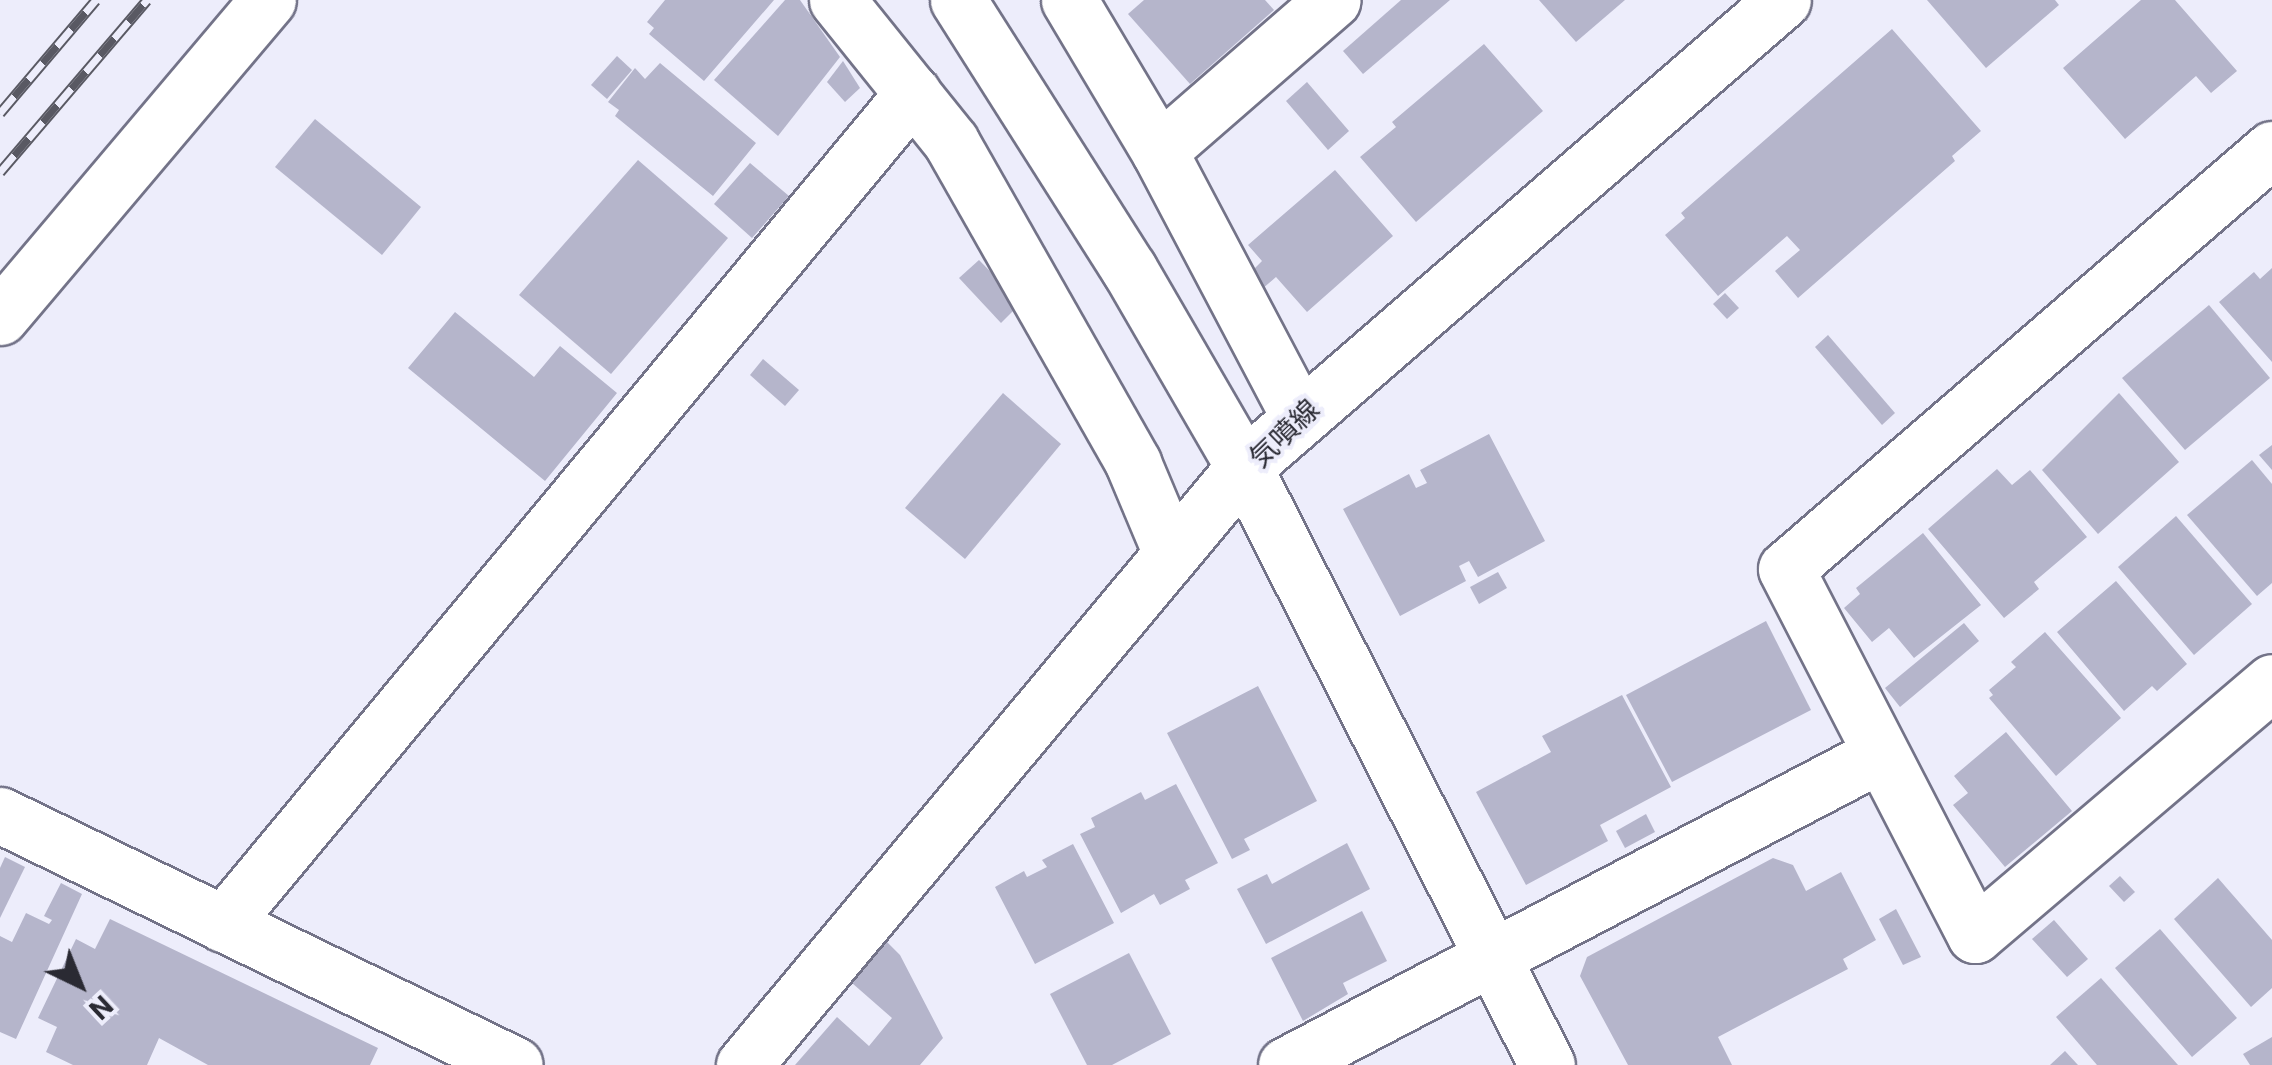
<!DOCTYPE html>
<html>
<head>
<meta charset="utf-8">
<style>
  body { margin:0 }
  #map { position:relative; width:2272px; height:1065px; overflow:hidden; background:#ededfb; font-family:Roboto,"Noto Sans JP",sans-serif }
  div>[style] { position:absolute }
  .building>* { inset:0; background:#b5b5cb }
  .roads { filter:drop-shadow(2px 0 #737388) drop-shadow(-2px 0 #737388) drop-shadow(0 2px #737388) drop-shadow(0 -2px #737388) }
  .street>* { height:55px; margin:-27.5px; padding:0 27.5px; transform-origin:27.5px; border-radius:27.5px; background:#fff }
  .secondary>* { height:55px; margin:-27.5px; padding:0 27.5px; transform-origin:27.5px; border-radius:27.5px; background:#fff }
  .rail>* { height:11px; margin-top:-5.5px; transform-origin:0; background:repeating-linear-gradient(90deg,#ededfb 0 22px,#595963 0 44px); box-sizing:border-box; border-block:2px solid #595963 }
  span { translate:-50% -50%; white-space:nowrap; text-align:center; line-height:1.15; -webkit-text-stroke:8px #ededfb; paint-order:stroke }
  .street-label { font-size:28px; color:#2a2a33 }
  .north { position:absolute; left:30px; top:935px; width:100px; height:100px; -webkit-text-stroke:8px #ededfb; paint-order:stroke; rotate:137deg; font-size:28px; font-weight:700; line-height:40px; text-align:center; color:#2a2a33 }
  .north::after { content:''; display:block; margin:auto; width:35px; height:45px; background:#2a2a33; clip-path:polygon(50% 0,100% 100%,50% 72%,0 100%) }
</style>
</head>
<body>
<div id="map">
  <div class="building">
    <i style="clip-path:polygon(665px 0,774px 0,704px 81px,649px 34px,654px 28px,647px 22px)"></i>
    <i style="clip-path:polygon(785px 0,800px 0,840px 57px,778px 136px,714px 80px)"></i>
    <i style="clip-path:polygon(1144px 0,1265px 0,1274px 10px,1190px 84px,1128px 14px)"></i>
    <i style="clip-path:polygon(1401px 0,1450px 0,1363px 74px,1343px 51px)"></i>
    <i style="clip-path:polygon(1539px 0,1625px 0,1576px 42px)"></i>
    <i style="clip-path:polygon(1927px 0,2055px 0,2059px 5px,1986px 68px)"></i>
    <i style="clip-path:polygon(2141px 0,2175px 0,2237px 71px,2211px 93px,2196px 76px,2125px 139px,2063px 68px)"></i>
    <i style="clip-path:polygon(1892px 29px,1981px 131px,1952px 156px,1955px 161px,1798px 298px,1775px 271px,1800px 250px,1787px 236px,1718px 296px,1665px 235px,1685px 218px,1681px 213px)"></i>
    <i style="clip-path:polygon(1484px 44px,1543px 111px,1416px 222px,1360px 157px,1396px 127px,1392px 122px)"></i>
    <i style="clip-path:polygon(617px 56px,632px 70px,607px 99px,591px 85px)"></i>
    <i style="clip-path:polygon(843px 61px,860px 88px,845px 102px,827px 82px)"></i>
    <i style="clip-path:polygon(660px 63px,756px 143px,713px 196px,615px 116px,619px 110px,608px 102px,635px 68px,645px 79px)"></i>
    <i style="clip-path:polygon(1307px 82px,1349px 131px,1328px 150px,1286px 101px)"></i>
    <i style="clip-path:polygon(315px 119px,421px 207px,382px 255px,275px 167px)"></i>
    <i style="clip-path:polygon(638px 160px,728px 238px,611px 374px,519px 295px)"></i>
    <i style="clip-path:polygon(750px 163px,789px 196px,752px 238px,714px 204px)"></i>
    <i style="clip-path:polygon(1335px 170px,1393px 236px,1307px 312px,1276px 277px,1262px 289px,1249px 274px,1262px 261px,1248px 245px)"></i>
    <i style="clip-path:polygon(979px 260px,1021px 303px,1001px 323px,959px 278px)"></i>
    <i style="clip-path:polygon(2272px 268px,2272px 362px,2219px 302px,2254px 272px,2260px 279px)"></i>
    <i style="clip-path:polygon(1725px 293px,1739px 308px,1727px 319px,1713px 304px)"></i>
    <i style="clip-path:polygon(2209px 305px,2270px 378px,2185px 450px,2122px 378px)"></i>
    <i style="clip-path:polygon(455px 312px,534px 377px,560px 346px,617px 393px,545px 481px,408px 368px)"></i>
    <i style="clip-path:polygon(1828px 335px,1895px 413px,1882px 425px,1815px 347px)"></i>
    <i style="clip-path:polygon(763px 359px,799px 390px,785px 406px,750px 375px)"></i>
    <i style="clip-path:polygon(1003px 393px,1061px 444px,965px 559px,905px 508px)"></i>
    <i style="clip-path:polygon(2119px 393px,2179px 462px,2098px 534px,2042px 470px)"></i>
    <i style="clip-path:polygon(1489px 434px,1545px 541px,1478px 577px,1469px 561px,1459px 566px,1466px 581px,1400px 616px,1343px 509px,1409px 474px,1416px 488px,1427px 483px,1420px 470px)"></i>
    <i style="clip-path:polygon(2272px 445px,2272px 470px,2259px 455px)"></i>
    <i style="clip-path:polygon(2252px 460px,2272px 484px,2272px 583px,2257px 596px,2187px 515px)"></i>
    <i style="clip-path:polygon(1997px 469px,2012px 485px,2030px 470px,2087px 537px,2034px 582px,2039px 589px,2004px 618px,1928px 529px)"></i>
    <i style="clip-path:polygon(2176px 516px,2252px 604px,2194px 655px,2118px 567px)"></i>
    <i style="clip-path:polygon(1923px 533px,1981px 605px,1914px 658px,1889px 628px,1872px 642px,1844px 608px,1860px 594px,1856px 588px)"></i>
    <i style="clip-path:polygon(1498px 572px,1507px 588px,1479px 604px,1470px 587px)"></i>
    <i style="clip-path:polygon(2116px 581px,2187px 664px,2157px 691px,2152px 686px,2124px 711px,2057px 632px)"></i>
    <i style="clip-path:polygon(1766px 621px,1811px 710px,1672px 782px,1626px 695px)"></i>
    <i style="clip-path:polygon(1964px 623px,1979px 641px,1900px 707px,1885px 688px)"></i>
    <i style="clip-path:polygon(2045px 632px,2121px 718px,2056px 776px,1989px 698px,1993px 695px,1989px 690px,2016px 667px,2011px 662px)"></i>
    <i style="clip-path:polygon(1258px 686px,1317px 801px,1244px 839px,1250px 850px,1232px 859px,1167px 733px)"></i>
    <i style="clip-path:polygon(1622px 695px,1671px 787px,1600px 825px,1608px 841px,1526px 885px,1476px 792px,1551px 752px,1542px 736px)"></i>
    <i style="clip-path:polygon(2006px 732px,2072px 811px,2005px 867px,1953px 805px,1968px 793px,1954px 776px)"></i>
    <i style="clip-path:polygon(1176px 784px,1218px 863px,1185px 880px,1190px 889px,1160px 905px,1154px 894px,1121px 913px,1080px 834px,1095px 827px,1091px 818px,1141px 792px,1145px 800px)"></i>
    <i style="clip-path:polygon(1646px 814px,1655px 832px,1625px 848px,1616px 831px)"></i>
    <i style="clip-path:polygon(1347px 843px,1370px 889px,1266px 944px,1237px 889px,1267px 874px,1272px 884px)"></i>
    <i style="clip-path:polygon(1073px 844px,1114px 923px,1035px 964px,995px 887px,1024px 871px,1027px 877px,1047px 867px,1042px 860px)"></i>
    <i style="clip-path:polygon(5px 857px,25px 867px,0 918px,0 868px)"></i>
    <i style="clip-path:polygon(1773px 858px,1793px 865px,1806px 891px,1841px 872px,1876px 940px,1843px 959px,1848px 969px,1718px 1037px,1732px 1065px,1628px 1065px,1580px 976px,1587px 957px)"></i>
    <i style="clip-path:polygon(2120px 876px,2135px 892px,2124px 902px,2109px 886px)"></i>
    <i style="clip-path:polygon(2218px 878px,2272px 940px,2272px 988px,2251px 1007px,2174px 919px)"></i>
    <i style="clip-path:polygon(61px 883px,82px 894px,16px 1039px,0 1032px,0 936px,12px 942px,26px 913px,49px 924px,52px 920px,44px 916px)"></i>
    <i style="clip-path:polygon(1896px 909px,1921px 957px,1903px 965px,1879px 919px)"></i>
    <i style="clip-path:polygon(1362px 911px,1387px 961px,1343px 983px,1348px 994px,1303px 1021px,1271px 958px)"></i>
    <i style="clip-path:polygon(110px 919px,378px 1048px,370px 1065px,208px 1065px,159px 1038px,147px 1065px,73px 1065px,46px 1052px,57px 1027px,38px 1018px,76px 939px,95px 949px)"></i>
    <i style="clip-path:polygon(2054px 920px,2088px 959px,2067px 977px,2032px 939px)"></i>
    <i style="clip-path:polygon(2160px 929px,2237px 1018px,2192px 1057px,2115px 968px)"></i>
    <i style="clip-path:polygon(886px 941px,900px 955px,943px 1038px,920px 1065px,795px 1065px,837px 1017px,869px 1046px,892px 1018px,852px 983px)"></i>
    <i style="clip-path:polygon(1129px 953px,1171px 1034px,1112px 1065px,1087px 1065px,1050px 994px)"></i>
    <i style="clip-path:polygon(2101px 978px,2178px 1065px,2097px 1065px,2056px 1017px)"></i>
    <i style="clip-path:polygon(2272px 1037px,2272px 1065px,2250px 1065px,2243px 1054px)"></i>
    <i style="clip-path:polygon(2065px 1051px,2078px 1065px,2050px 1065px)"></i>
  </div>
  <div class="roads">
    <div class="street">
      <i style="left:837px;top:0;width:182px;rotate:51.2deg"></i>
      <i style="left:951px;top:142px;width:369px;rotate:60.4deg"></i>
      <i style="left:1133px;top:463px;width:95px;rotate:67.2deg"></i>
      <i style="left:1069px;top:0;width:176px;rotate:59.2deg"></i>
      <i style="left:1159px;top:151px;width:302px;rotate:62.2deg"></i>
      <i style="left:2272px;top:149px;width:642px;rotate:139.17deg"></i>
      <i style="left:1786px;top:569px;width:412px;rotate:62.7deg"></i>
      <i style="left:1975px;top:935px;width:390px;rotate:-40.4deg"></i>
      <i style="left:1159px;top:151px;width:230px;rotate:-41deg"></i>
      <i style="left:0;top:317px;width:415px;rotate:-49.8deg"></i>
      <i style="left:0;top:815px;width:572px;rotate:25.89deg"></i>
      <i style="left:223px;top:924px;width:1080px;rotate:-50.3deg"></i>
      <i style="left:744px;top:1065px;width:779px;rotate:-50.1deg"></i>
      <i style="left:1286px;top:1065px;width:671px;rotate:-27.6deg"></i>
    </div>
    <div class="secondary">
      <i style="left:958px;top:0;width:319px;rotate:57.6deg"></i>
      <i style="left:1129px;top:269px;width:229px;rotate:59.9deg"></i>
      <i style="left:1244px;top:467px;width:670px;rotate:63.13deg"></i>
      <i style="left:1244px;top:467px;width:713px;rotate:-40.91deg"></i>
    </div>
  </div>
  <div class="rail">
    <i style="left:0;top:113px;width:148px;rotate:-49.7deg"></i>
    <i style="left:0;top:172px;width:226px;rotate:-49.5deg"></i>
  </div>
  <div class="street-label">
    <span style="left:1285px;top:434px;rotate:-44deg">気噴線</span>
  </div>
  <div class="north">N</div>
</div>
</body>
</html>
